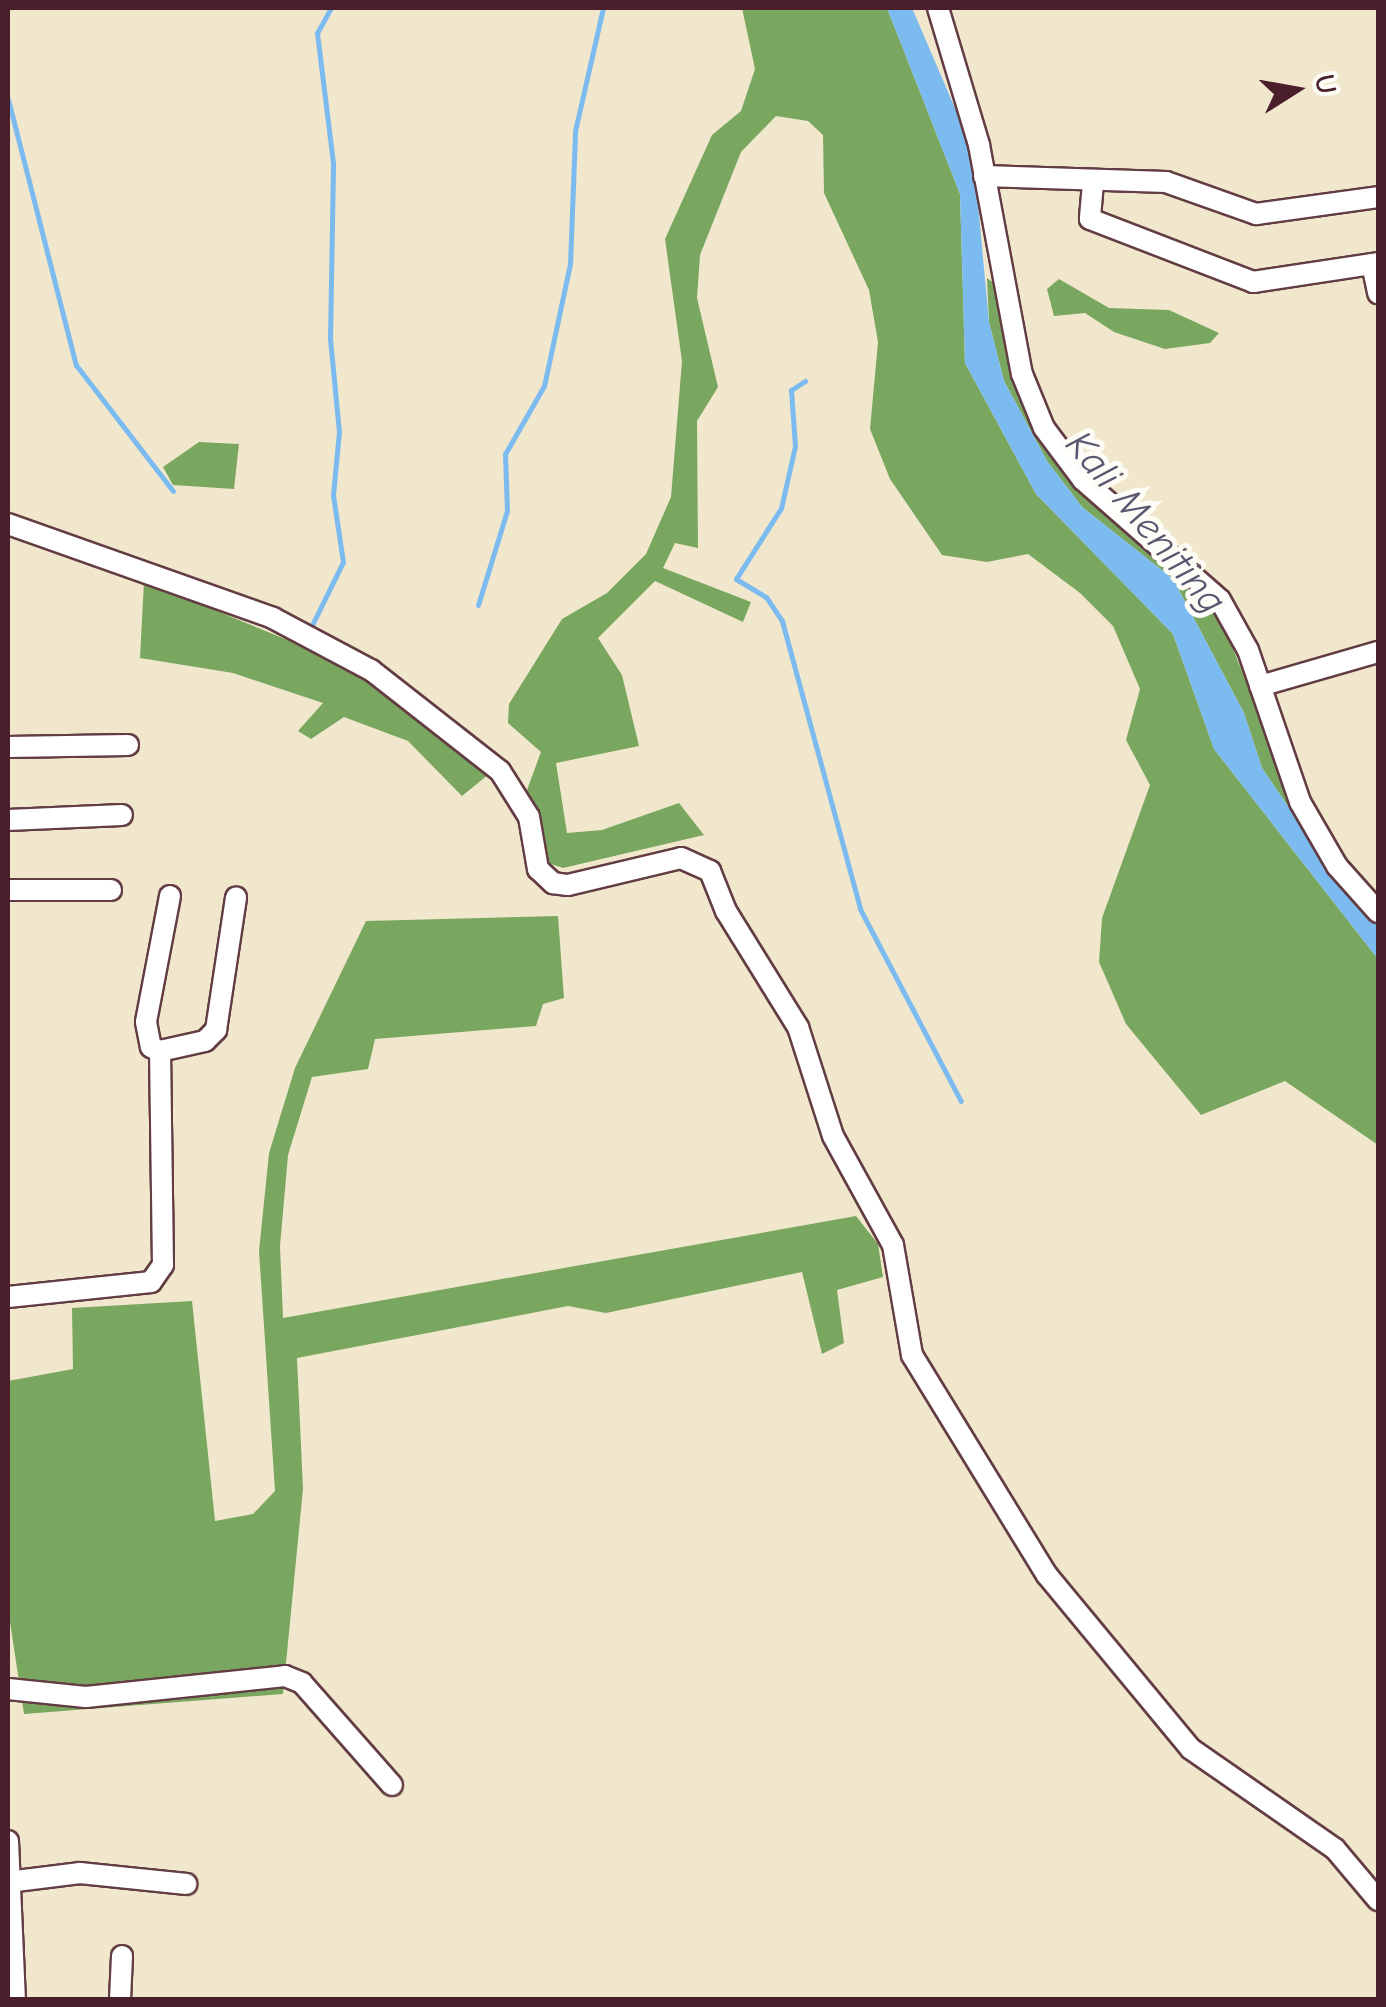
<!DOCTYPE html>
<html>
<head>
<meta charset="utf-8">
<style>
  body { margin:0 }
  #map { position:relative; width:1386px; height:2007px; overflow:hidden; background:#f1e7cc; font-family:"Comic Neue",sans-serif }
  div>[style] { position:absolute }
  .forest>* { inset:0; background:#79a760 }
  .water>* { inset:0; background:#7cbbf0 }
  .stream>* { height:5px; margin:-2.5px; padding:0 2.5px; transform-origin:2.5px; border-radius:2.5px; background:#7cbbf0 }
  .roads { filter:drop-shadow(2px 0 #633d43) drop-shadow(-2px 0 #633d43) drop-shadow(0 2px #633d43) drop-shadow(0 -2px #633d43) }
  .minor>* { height:20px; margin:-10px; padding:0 10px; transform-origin:10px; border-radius:10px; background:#fff }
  span { translate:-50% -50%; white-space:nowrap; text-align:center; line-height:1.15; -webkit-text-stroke:10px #fdfcf7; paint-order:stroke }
  .water-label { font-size:40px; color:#5c5670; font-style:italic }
  .frame { position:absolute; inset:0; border:10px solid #4a1f2b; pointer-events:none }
  .north { position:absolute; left:1246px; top:40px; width:100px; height:100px; -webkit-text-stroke:8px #fdfcf7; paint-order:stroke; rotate:79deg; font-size:28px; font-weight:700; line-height:40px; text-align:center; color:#4a1f2b }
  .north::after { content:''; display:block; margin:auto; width:35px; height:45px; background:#4a1f2b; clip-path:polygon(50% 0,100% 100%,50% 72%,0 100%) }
</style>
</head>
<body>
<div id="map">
  <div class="forest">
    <i style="clip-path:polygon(742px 8px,887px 8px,960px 194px,965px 363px,1036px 494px,1173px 634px,1214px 749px,1378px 959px,1378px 1145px,1285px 1081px,1201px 1115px,1126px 1024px,1099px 962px,1102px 918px,1150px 785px,1126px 740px,1140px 689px,1113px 626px,1080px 593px,1028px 554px,987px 562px,942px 555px,890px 479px,870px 429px,878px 342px,869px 290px,824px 193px,823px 135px,808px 121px,776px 116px,741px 152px,700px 255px,697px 298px,718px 387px,697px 421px,698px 548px,675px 543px,663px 568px,751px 602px,743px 622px,655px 581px,598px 638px,622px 675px,639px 746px,556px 763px,567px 833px,602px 830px,679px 803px,704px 835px,563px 868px,545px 862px,527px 790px,541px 752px,508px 723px,509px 704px,562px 619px,607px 593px,646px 554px,671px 497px,682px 361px,665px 239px,712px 135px,741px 111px,755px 69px)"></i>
    <i style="clip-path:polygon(987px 278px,997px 285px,1040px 431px,1196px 586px,1222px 622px,1296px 804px,1289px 808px,1262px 768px,1244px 713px,1173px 579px,1082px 507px,1047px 461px,1004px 381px,989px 322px)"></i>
    <i style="clip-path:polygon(1059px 279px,1109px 308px,1169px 310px,1219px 333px,1210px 343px,1165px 349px,1114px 332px,1085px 313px,1054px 316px,1047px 289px)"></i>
    <i style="clip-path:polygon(199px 442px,239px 444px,234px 489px,173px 485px,163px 467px)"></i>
    <i style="clip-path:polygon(144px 581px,351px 666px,489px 774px,462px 796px,408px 741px,344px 717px,311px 739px,298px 731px,323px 703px,233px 673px,140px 658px)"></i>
    <i style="clip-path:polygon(558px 916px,564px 998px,543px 1004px,536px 1026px,375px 1039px,368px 1069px,312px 1077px,288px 1155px,280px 1246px,283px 1318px,856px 1216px,878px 1244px,883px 1277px,837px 1290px,844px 1343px,822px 1354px,802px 1272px,606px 1313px,568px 1306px,297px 1358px,303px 1489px,283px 1694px,24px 1714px,8px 1609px,8px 1381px,73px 1369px,72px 1308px,192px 1301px,215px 1521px,253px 1514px,275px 1491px,259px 1251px,269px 1153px,295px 1068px,366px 921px)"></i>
  </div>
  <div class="water">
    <i style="clip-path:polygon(887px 8px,912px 8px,973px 150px,989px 322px,1004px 381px,1047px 461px,1082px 507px,1173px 579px,1244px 713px,1262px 768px,1339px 882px,1378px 923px,1378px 959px,1214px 749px,1173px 634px,1036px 494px,965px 363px,960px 194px)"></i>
  </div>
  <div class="stream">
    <i style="left:8px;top:99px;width:275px;rotate:75.7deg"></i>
    <i style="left:76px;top:365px;width:159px;rotate:52.4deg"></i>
    <i style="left:805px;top:381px;width:17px;rotate:147deg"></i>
    <i style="left:791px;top:390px;width:56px;rotate:85.9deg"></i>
    <i style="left:795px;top:446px;width:64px;rotate:102.7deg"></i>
    <i style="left:781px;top:508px;width:84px;rotate:122.4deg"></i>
    <i style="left:736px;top:579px;width:35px;rotate:31deg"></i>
    <i style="left:766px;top:597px;width:29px;rotate:56deg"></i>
    <i style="left:782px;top:621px;width:298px;rotate:74.8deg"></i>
    <i style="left:860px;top:909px;width:217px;rotate:62.3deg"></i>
    <i style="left:478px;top:605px;width:98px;rotate:-72.9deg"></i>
    <i style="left:507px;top:511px;width:57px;rotate:-92deg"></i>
    <i style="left:505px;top:454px;width:78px;rotate:-60.2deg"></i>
    <i style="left:544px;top:386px;width:125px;rotate:-78deg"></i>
    <i style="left:570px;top:264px;width:133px;rotate:-87.8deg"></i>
    <i style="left:575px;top:131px;width:126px;rotate:-77.2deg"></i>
    <i style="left:312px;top:625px;width:70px;rotate:-63.8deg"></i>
    <i style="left:343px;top:562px;width:68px;rotate:-98.5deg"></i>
    <i style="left:333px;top:495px;width:63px;rotate:-84.6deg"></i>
    <i style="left:339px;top:432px;width:93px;rotate:-95.5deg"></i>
    <i style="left:330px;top:339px;width:176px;rotate:-89deg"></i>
    <i style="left:333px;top:163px;width:131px;rotate:-97deg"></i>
    <i style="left:317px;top:33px;width:29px;rotate:-61deg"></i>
  </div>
  <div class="roads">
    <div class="minor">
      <i style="left:938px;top:8px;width:143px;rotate:73.3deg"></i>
      <i style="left:979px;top:145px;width:233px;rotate:79.4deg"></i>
      <i style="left:1022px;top:374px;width:58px;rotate:67.8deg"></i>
      <i style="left:1044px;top:428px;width:65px;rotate:53.1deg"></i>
      <i style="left:1083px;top:480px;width:182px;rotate:41.2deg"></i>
      <i style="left:1220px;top:600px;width:57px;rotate:60.8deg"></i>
      <i style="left:1248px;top:650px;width:161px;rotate:71.1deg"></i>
      <i style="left:1300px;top:802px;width:74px;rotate:60deg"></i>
      <i style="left:1337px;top:866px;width:62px;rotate:48.3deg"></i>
      <i style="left:984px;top:176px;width:182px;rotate:1.9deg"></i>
      <i style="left:1166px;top:182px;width:96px;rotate:19.6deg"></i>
      <i style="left:1256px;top:214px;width:123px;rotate:-7.9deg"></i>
      <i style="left:1093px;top:183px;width:36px;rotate:95deg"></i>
      <i style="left:1090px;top:219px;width:175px;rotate:21.1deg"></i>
      <i style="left:1253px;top:282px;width:126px;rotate:-8.6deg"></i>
      <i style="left:1372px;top:264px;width:30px;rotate:78deg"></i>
      <i style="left:8px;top:524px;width:281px;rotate:19.5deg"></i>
      <i style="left:273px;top:618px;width:111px;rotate:28deg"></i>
      <i style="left:371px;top:670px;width:164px;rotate:38.1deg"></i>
      <i style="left:500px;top:771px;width:54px;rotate:57.8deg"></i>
      <i style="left:529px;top:817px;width:53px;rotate:80.2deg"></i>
      <i style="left:538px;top:869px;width:21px;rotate:43deg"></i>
      <i style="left:553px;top:883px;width:15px;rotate:8deg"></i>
      <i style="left:568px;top:885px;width:116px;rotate:-13.4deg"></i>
      <i style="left:681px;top:858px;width:32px;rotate:24deg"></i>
      <i style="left:710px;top:871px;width:43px;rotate:68.2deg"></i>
      <i style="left:726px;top:911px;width:137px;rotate:58.2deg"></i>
      <i style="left:798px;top:1027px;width:114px;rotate:72.2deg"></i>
      <i style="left:833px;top:1136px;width:124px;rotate:61.2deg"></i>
      <i style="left:893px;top:1245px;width:112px;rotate:80.2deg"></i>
      <i style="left:912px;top:1355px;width:258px;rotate:58.5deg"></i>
      <i style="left:1047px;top:1575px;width:226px;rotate:50.4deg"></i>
      <i style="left:1191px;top:1749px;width:175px;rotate:34.8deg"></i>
      <i style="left:1335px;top:1849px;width:67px;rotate:49.9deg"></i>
      <i style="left:1260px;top:686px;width:123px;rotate:-16.1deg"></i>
      <i style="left:8px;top:747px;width:120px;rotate:-1deg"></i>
      <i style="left:8px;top:820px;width:114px;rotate:-2.5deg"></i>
      <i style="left:8px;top:890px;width:103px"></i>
      <i style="left:170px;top:896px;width:128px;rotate:100.8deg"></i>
      <i style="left:146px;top:1022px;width:25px;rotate:79deg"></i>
      <i style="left:151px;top:1047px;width:10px;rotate:24deg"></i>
      <i style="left:160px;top:1051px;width:46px;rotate:-12.5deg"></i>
      <i style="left:205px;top:1041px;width:16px;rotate:-45deg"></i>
      <i style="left:216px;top:1030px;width:134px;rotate:-81.4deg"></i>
      <i style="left:8px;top:1297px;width:144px;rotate:-6deg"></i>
      <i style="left:151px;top:1282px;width:21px;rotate:-55deg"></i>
      <i style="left:163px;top:1265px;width:214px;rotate:-90.8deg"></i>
      <i style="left:8px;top:1689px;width:78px;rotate:5.9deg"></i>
      <i style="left:86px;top:1697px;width:200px;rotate:-6deg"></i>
      <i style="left:285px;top:1676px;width:18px;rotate:22deg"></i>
      <i style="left:302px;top:1683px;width:136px;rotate:48.6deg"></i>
      <i style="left:8px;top:1841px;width:159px;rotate:87.5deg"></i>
      <i style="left:8px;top:1882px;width:73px;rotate:-7.1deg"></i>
      <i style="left:80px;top:1873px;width:107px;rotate:5.9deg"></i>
      <i style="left:120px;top:2000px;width:44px;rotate:-87.4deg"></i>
    </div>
  </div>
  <div class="water-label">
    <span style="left:1146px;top:522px;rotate:50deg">Kali Meniting</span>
  </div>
  <div class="frame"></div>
  <div class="north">U</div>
</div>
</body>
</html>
